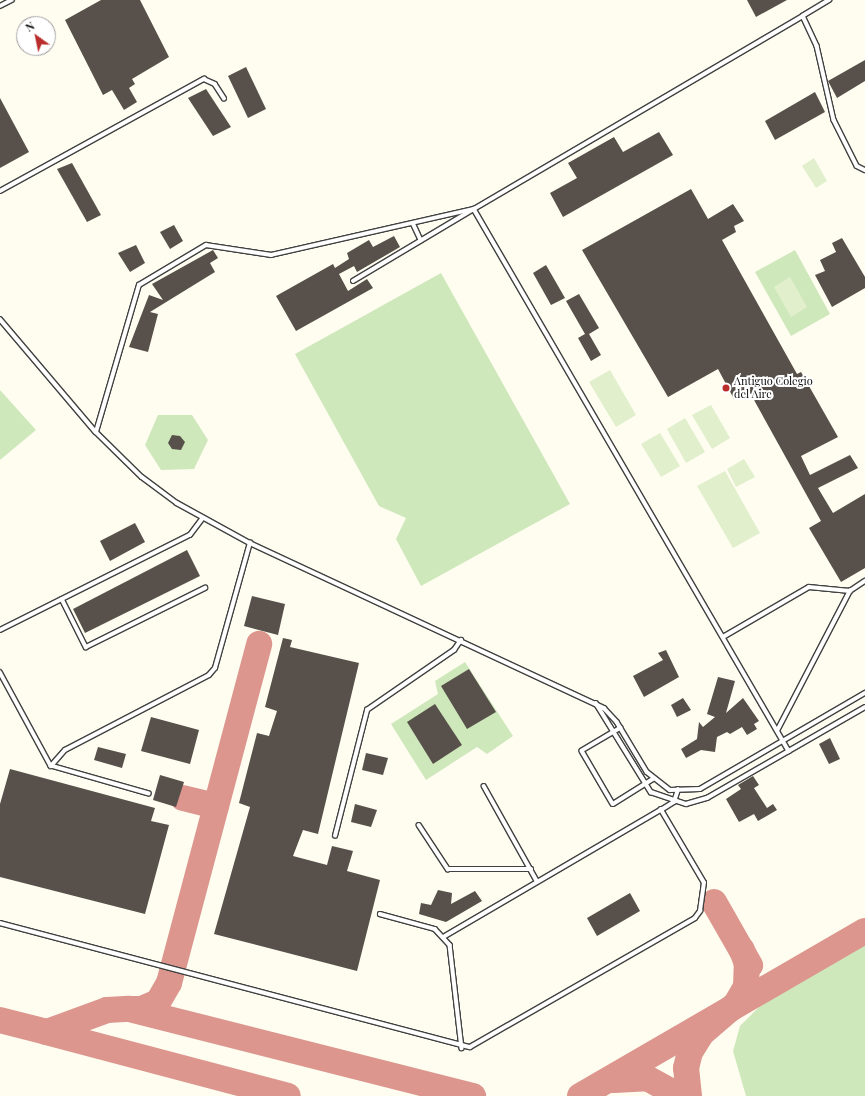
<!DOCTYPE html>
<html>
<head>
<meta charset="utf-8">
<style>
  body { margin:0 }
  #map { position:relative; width:865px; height:1096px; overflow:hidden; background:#fefdf0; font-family:"Playfair Display",serif }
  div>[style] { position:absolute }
  .green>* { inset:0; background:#cfe8bb }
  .pitch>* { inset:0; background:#e1efcd }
  .taxiway>* { height:26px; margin:-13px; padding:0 13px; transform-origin:13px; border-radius:13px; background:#dc968e }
  .building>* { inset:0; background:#57504b }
  .roads { filter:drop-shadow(1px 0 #414141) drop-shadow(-1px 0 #414141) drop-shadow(0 1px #414141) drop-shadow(0 -1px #414141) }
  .lane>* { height:3.5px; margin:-1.75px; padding:0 1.75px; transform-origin:1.75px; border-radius:1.75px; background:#fff }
  .dots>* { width:11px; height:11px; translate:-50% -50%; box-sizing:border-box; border:2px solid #fff; border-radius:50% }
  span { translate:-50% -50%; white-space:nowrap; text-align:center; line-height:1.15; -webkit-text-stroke:4px #fff; paint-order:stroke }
  .poi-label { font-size:11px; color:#0e0e0e }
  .left { translate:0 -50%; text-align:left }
  .north { position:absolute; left:16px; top:16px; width:40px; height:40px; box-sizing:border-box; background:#fff; border:1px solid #9f9f9f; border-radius:50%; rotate:327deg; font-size:11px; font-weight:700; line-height:16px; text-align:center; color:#0e0e0e }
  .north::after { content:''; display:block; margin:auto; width:14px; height:18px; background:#b92e2c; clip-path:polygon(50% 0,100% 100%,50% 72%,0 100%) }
</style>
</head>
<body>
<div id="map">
  <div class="green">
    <i style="clip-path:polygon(795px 250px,830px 314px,791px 336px,755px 272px)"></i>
    <i style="clip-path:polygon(441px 273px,570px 504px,421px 586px,396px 539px,406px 518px,379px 506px,295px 354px)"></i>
    <i style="clip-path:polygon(0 390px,36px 430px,0 460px)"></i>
    <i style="clip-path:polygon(158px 415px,192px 415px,208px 440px,194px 469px,161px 470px,145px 445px)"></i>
    <i style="clip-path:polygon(465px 662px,513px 736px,487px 754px,477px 747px,426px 780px,391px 724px,438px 694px,435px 681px)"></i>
    <i style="clip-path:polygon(865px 944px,865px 1096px,746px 1096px,733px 1051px,740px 1026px,763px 1003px)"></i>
  </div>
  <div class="pitch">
    <i style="clip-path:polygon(814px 158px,827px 181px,816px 188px,802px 166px)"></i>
    <i style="clip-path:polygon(790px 277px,807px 307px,791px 317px,774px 287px)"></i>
    <i style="clip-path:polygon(610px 370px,636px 415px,616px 427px,589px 382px)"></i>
    <i style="clip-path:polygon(711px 405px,730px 438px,712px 449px,692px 415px)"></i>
    <i style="clip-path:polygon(685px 418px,705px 452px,686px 463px,667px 429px)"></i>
    <i style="clip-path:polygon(660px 433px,680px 466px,661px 477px,641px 444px)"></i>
    <i style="clip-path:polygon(744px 459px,755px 477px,736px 487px,727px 469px)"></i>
    <i style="clip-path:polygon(725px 471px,760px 533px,733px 548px,697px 486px)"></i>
  </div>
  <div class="taxiway">
    <i style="left:183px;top:798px;width:34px;rotate:14deg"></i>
    <i style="left:714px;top:902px;width:73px;rotate:60.3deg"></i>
    <i style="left:129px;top:1009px;width:13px"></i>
    <i style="left:142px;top:1009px;width:17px;rotate:-24deg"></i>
    <i style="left:158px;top:1002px;width:22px;rotate:-60deg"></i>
    <i style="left:169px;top:983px;width:351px;rotate:-75.1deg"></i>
    <i style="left:0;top:1020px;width:49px;rotate:14.3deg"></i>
    <i style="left:47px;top:1032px;width:64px;rotate:-20.1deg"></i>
    <i style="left:107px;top:1010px;width:22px;rotate:-3deg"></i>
    <i style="left:129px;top:1009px;width:355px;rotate:14.2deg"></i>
    <i style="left:46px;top:1032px;width:250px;rotate:14.8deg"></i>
    <i style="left:614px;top:1080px;width:33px;rotate:-3deg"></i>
    <i style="left:647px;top:1078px;width:37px;rotate:29deg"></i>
    <i style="left:580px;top:1096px;width:329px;rotate:-30.1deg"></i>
    <i style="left:689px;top:1096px;width:28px;rotate:-96deg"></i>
    <i style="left:686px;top:1068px;width:16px;rotate:-76deg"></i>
    <i style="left:690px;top:1052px;width:22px;rotate:-58deg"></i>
    <i style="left:702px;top:1033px;width:45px;rotate:-40.5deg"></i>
    <i style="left:736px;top:1004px;width:20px;rotate:-60deg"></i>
    <i style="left:746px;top:987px;width:23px;rotate:-88deg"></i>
    <i style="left:747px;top:964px;width:15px;rotate:-110deg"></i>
  </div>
  <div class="building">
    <i style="clip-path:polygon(101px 0,140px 0,169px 57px,132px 79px,135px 84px,129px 88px,137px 102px,124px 110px,112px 90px,103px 95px,65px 20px)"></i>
    <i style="clip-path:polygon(747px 0,787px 0,756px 17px)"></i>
    <i style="clip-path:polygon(865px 60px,865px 81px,837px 98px,828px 81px)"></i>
    <i style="clip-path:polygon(246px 67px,266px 109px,248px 118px,228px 76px)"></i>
    <i style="clip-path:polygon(206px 89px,231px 127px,213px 136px,188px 98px)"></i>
    <i style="clip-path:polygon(815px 92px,825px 112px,775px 140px,765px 121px)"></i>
    <i style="clip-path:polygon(0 98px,29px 152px,0 168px)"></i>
    <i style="clip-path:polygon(659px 132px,673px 155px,563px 217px,550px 193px,577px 178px,568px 163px,614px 137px,623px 152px)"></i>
    <i style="clip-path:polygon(72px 163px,101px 215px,87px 222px,57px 169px)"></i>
    <i style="clip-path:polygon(691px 189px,708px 219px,733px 204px,744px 221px,734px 226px,736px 232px,722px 240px,797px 374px,801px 372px,838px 437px,801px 456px,810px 475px,850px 455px,858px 468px,818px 488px,833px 513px,865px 494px,865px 568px,841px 582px,809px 528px,821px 521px,749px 391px,734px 399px,718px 369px,668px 397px,582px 250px)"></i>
    <i style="clip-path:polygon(174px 225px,183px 241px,170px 249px,160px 232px)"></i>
    <i style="clip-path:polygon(394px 236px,400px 247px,357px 272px,354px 266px,339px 274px,348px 291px,367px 279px,373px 288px,296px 331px,276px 296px,333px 264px,335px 268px,349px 259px,347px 253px,369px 240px,373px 247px)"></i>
    <i style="clip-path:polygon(842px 238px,865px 277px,865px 288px,832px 307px,815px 275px,825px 271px,820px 260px,836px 252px,832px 243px)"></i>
    <i style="clip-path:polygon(136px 245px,145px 263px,130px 272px,118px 253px)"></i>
    <i style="clip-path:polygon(213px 250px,218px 258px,210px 263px,215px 272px,150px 312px,158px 314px,148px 352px,129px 347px,149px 295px,163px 300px,152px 284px)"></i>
    <i style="clip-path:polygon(546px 265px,565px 298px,551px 305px,533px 273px)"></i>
    <i style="clip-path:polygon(579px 294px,599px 328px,589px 334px,601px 355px,591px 361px,578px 338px,585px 334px,566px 301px)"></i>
    <i style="clip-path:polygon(172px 435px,180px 436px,185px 442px,181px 450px,172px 449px,168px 443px)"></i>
    <i style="clip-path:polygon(135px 523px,145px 542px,110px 561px,100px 541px)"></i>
    <i style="clip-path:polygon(187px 550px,200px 576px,85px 633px,73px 609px)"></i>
    <i style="clip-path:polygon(252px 596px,285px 604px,278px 635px,244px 626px)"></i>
    <i style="clip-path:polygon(283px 638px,292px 640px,290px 647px,359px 663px,318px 834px,303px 830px,293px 856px,327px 865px,332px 846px,353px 851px,347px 871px,380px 880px,357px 971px,214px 934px,250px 807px,239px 803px,257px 733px,269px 736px,277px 711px,265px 707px)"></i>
    <i style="clip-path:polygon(666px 650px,679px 677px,644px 697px,633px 676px,663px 660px,658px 653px)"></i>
    <i style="clip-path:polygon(469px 669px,496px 712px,467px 729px,441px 686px)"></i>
    <i style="clip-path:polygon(718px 677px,735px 681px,726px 713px,743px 698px,759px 721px,754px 724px,757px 729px,747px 735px,742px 727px,730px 734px,727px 732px,717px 737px,715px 752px,701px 750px,686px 758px,681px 749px,697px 739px,699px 722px,703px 727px,715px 717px,707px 714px)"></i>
    <i style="clip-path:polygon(683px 698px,691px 710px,677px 717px,671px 705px)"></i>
    <i style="clip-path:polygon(435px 704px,462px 745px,433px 764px,407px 722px)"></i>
    <i style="clip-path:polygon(151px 717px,199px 730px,190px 764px,141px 751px)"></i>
    <i style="clip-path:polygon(830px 738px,840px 759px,829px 764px,819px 744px)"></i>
    <i style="clip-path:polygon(98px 747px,126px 754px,122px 768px,94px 760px)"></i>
    <i style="clip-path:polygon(366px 753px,388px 758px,383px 775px,362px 770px)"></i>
    <i style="clip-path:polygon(10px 769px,155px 808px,151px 821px,169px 825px,145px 914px,0 877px,0 804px)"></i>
    <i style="clip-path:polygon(160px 775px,184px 782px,176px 807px,153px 800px)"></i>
    <i style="clip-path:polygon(753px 776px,759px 785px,754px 788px,767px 808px,773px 804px,777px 810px,758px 821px,754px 814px,739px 822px,726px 799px,741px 789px,738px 785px)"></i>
    <i style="clip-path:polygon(355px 804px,377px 810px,371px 827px,351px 822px)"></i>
    <i style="clip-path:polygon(438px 890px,452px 893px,451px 904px,475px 891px,482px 901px,446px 922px,419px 914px,421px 903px,431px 905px)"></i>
    <i style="clip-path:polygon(630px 893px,640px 911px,597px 936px,587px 918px)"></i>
  </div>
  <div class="roads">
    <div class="lane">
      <i style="left:830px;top:0;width:31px;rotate:149deg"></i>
      <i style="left:803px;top:16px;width:33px;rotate:65deg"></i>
      <i style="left:817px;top:46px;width:76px;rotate:77.1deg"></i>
      <i style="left:834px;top:120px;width:51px;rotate:63.4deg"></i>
      <i style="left:857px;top:166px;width:9px;rotate:27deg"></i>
      <i style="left:0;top:6px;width:13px;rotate:-27deg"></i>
      <i style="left:0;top:191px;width:233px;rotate:-28.8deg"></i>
      <i style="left:204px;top:79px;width:12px;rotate:24deg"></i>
      <i style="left:215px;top:84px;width:17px;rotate:57deg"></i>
      <i style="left:413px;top:223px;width:19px;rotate:65deg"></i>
      <i style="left:353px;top:281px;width:141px;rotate:-30.8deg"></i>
      <i style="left:474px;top:209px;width:627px;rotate:59.84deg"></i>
      <i style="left:0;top:319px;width:148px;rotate:49.7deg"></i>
      <i style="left:96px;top:432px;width:64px;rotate:44.4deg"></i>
      <i style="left:142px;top:477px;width:44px;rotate:36.6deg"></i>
      <i style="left:177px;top:503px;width:83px;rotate:28.7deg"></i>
      <i style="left:250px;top:543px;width:391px;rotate:25deg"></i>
      <i style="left:604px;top:708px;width:19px;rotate:47deg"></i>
      <i style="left:617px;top:722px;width:58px;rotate:59deg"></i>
      <i style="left:647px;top:772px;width:29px;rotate:38deg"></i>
      <i style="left:670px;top:790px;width:30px;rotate:-2deg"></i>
      <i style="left:700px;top:789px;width:191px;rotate:-30.2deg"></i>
      <i style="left:96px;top:432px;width:153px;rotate:-73.7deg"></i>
      <i style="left:139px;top:285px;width:78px;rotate:-30.8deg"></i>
      <i style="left:206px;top:245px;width:66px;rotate:8.7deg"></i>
      <i style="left:271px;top:255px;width:208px;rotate:-12.8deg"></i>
      <i style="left:474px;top:209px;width:381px;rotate:-30.4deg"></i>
      <i style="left:62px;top:599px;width:54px;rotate:63.4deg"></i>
      <i style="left:86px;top:647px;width:133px;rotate:-26.4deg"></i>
      <i style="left:0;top:630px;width:212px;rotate:-26.6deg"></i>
      <i style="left:190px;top:535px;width:20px;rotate:-53deg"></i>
      <i style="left:723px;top:637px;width:99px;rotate:-30.2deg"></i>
      <i style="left:809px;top:587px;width:41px;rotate:5.6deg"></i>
      <i style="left:0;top:672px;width:107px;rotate:61.5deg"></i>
      <i style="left:596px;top:703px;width:105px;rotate:58.3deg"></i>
      <i style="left:651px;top:792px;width:37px;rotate:19deg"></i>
      <i style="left:686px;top:804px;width:22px;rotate:-16deg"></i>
      <i style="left:707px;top:798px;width:182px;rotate:-29.9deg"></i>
      <i style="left:621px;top:728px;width:45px;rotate:149.5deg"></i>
      <i style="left:582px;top:751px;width:61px;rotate:59.7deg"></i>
      <i style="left:613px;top:804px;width:47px;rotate:-32deg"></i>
      <i style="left:777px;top:731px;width:158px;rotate:-62.5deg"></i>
      <i style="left:850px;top:591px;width:18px;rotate:-34deg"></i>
      <i style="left:484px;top:786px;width:109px;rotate:60.8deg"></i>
      <i style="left:149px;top:794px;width:102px;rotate:-164.1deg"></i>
      <i style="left:51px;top:766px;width:21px;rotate:-49deg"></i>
      <i style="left:65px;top:750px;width:162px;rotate:-27.5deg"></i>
      <i style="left:209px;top:675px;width:9px;rotate:-49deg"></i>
      <i style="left:215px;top:668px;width:130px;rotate:-74.4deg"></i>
      <i style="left:419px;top:825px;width:53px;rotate:56.6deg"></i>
      <i style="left:448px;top:869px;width:83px"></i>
      <i style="left:335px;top:836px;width:130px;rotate:-75.7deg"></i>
      <i style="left:367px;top:710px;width:106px;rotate:-34.6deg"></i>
      <i style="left:454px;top:650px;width:12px;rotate:-55deg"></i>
      <i style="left:380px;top:914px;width:57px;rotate:15.3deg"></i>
      <i style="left:435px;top:929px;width:22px;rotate:47deg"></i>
      <i style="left:450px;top:945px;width:104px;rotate:83.4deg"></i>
      <i style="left:0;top:923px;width:486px;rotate:14.8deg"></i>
      <i style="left:470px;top:1047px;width:259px;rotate:-29.8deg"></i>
      <i style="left:695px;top:918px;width:9px;rotate:-54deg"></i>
      <i style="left:700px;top:911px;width:28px;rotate:-82deg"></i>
      <i style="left:704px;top:883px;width:85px;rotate:-120.5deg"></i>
      <i style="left:445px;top:936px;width:250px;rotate:-30.3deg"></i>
      <i style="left:661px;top:810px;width:15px;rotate:-32deg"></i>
      <i style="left:674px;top:802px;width:13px;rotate:-72deg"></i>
    </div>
  </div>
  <div class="dots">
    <i style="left:726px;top:388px;background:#b92e2c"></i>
  </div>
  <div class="poi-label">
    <span class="left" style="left:734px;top:388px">Antiguo Colegio<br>del Aire</span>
  </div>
  <div class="north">N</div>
</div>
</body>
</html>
